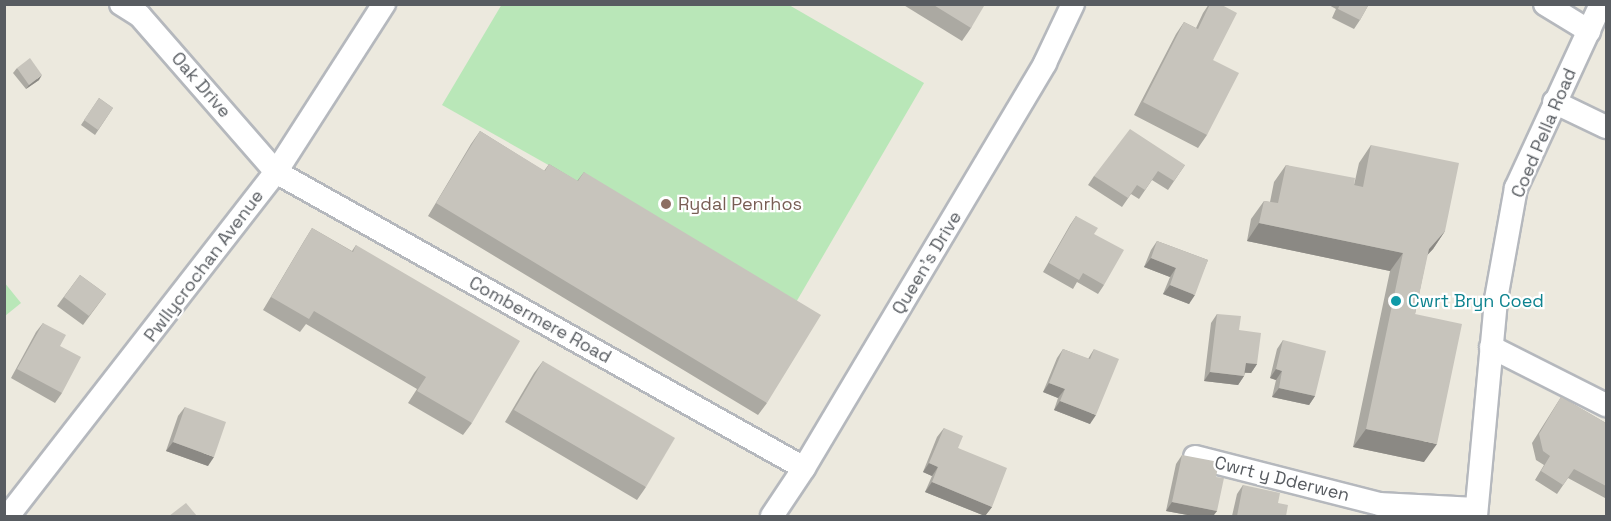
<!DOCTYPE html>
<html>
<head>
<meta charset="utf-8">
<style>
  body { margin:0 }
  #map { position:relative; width:1611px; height:521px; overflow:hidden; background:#ece9de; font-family:"Space Grotesk",sans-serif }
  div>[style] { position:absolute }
  .green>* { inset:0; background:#b9e7b8 }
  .roads { filter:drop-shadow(2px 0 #b5b8bd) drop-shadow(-2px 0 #b5b8bd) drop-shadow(0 2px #b5b8bd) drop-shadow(0 -2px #b5b8bd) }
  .street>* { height:22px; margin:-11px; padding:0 11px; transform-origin:11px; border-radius:11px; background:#fff }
  .wall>* { inset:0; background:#aba9a2 }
  .shaded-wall>* { inset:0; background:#8b8984 }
  .building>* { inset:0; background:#c7c4bc }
  .dots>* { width:16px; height:16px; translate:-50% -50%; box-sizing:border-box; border:3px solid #fff; border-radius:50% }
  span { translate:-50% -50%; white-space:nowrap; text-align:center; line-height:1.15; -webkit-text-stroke:4.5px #fff; paint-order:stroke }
  .street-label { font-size:18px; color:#585c61 }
  .education-label { font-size:18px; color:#785e54 }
  .left { translate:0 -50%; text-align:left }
  .culture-label { font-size:18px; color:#0d838f }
  .frame { position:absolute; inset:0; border:6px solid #585c61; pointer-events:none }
</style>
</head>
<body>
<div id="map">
  <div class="green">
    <i style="clip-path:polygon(502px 4px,789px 5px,924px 83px,795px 304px,442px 105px)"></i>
    <i style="clip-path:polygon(4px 282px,21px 303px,5px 316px,4px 316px)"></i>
  </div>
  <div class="roads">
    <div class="street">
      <i style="left:121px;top:4px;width:22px;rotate:32deg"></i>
      <i style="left:140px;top:16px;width:207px;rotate:48.9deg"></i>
      <i style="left:276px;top:172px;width:605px;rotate:29.28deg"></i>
      <i style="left:1545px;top:4px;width:52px;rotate:31.5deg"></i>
      <i style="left:1554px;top:102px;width:58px;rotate:25.7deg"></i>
      <i style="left:1491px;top:347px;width:129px;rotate:26.8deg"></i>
      <i style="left:1195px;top:457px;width:190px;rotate:14.3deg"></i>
      <i style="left:1379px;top:504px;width:97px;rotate:3deg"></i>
      <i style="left:8px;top:516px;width:436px;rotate:-52.1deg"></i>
      <i style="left:276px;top:172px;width:200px;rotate:-57.3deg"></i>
      <i style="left:772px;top:516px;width:58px;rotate:-56.3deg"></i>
      <i style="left:804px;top:468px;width:471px;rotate:-59.2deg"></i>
      <i style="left:1045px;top:63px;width:65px;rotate:-64.6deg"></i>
      <i style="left:1476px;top:516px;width:218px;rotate:-84.7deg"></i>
      <i style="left:1496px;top:299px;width:113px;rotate:-79.8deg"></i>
      <i style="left:1516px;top:188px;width:203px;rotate:-65.2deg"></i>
    </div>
  </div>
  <div class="wall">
    <i style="clip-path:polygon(902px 4px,981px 4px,971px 28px,962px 41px)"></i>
    <i style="clip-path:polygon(1209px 4px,1220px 4px,1213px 60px,1207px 135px,1198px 148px,1134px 115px,1176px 34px,1184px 22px,1196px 28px,1203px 13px)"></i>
    <i style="clip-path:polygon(1327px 4px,1369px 4px,1360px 20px,1354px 29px,1332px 18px,1336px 9px)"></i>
    <i style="clip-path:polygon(17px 68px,39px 80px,26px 89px,13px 73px)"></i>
    <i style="clip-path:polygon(99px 98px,113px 108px,95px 135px,81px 125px)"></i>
    <i style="clip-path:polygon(480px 131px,544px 171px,549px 164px,577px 181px,584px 172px,767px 403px,758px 415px,428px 216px,471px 144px)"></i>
    <i style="clip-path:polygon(1371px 145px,1445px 231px,1433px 249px,1427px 255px,1415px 314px,1424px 462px,1353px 447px,1390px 271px,1247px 241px,1251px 219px,1264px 201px,1270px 202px,1274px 182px,1286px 165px,1354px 185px,1359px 163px)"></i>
    <i style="clip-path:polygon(1185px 165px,1168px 190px,1152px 180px,1139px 199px,1131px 194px,1122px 207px,1088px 185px,1094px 176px)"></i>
    <i style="clip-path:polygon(1076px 216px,1094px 234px,1104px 285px,1098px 294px,1077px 282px,1073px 289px,1043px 272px,1070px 225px)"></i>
    <i style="clip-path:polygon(312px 228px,352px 251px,356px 245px,472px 423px,463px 435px,408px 403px,417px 389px,306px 324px,300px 332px,263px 310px,304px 241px)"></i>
    <i style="clip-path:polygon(1157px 241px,1208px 260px,1189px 304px,1163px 294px,1170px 277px,1144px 267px,1151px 250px)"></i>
    <i style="clip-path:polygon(80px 275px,106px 294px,83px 325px,57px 306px)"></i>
    <i style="clip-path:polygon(1217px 314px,1239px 330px,1257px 364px,1251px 373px,1245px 373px,1244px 376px,1238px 385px,1204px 381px,1211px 323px)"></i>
    <i style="clip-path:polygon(43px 323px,60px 346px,62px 393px,55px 403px,11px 378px,36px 332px)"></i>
    <i style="clip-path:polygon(1283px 340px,1315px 396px,1309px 405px,1272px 397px,1276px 380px,1270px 378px,1277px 349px)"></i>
    <i style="clip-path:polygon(1063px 349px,1088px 359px,1094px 349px,1090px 424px,1054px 410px,1058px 398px,1043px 392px,1057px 358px)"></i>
    <i style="clip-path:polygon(543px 361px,646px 487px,637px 500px,505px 422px,534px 373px)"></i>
    <i style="clip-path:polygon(1561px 397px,1606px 423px,1606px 496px,1605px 498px,1568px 478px,1557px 494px,1535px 480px,1544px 465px,1536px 460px,1532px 443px)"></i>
    <i style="clip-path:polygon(185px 407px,208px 466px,166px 451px,178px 416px)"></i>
    <i style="clip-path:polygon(944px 428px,958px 448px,992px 507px,985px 516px,925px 492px,932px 476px,923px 472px,937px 437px)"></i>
    <i style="clip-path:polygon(1182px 455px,1217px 511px,1213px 516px,1193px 516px,1166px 511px,1176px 464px)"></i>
    <i style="clip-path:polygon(1243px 485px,1286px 516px,1232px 516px,1237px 494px)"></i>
  </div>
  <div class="shaded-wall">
    <i style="clip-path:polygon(42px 75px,39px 80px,26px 89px,29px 85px)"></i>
    <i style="clip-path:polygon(1259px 223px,1403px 253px,1390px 271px,1247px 241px)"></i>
    <i style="clip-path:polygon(1445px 231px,1433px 249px,1416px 267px,1429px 249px)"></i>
    <i style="clip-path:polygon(1151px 258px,1176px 268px,1170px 277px,1144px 267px)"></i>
    <i style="clip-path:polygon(1170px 285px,1195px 295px,1189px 304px,1163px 294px)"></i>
    <i style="clip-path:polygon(1246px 363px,1257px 364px,1251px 373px,1239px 372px)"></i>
    <i style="clip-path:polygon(1276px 369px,1282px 371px,1276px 380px,1270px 378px)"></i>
    <i style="clip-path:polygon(1210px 372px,1244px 376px,1238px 385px,1204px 381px)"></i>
    <i style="clip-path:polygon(1049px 383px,1065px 389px,1058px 398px,1043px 392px)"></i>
    <i style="clip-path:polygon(1279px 388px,1315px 396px,1309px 405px,1272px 397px)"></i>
    <i style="clip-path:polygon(1060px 401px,1096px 415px,1090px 424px,1054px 410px)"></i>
    <i style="clip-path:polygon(1366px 429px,1437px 444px,1424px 462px,1353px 447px)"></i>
    <i style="clip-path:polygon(173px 442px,214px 457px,208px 466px,166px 451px)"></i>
    <i style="clip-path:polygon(929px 463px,938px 467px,932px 476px,923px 472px)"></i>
    <i style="clip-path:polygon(932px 482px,992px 507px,985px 516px,925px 492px)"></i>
    <i style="clip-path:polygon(1172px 502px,1217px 511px,1213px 516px,1193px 516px,1166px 511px)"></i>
  </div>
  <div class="building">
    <i style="clip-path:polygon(932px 4px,981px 4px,984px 6px,971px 28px)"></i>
    <i style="clip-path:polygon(1210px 4px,1220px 4px,1237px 13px,1213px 60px,1239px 73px,1207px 135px,1143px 102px,1184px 22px,1198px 29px)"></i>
    <i style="clip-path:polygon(1340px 4px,1369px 4px,1360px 20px,1338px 9px)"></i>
    <i style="clip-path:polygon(30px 58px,42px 75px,29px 85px,17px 68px)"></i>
    <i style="clip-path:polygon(99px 98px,113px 108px,98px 130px,84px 120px)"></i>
    <i style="clip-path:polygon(1130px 129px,1185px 165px,1174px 181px,1158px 171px,1145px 190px,1137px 185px,1128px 198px,1094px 176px)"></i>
    <i style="clip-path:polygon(480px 131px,545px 171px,549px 164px,578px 181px,584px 172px,821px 315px,767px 403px,436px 203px)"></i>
    <i style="clip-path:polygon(1371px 145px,1459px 163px,1445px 231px,1429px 249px,1415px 314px,1462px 324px,1437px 444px,1366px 429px,1403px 253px,1259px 223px,1264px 201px,1278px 203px,1286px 165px,1355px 178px,1354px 185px,1363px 187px)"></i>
    <i style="clip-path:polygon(1076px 216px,1098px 228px,1094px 234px,1124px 250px,1104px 285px,1083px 273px,1079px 280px,1049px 263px)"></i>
    <i style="clip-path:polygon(312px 228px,353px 252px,356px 245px,520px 341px,472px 423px,417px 391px,426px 377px,314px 311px,309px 319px,271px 297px)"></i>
    <i style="clip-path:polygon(1157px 241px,1208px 260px,1195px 295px,1170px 285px,1176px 268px,1151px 258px)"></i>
    <i style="clip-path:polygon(80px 275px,106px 294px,89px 316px,64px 297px)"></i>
    <i style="clip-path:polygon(1217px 314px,1241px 316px,1239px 330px,1261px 333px,1257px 364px,1246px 363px,1244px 376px,1210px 372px)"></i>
    <i style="clip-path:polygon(43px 323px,66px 335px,60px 346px,81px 357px,62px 393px,17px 369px)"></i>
    <i style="clip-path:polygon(1283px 340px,1326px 351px,1315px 396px,1279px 388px,1282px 371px,1276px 369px)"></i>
    <i style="clip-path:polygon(1063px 349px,1090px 359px,1094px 349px,1119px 359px,1096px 415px,1060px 401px,1065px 389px,1049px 383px)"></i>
    <i style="clip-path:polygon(543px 361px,675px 438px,646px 487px,514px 410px)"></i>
    <i style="clip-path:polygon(1561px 397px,1606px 423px,1606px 486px,1574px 469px,1563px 485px,1541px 471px,1550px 456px,1543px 451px,1539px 434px)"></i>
    <i style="clip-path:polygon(185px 407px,226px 422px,214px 457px,173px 442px)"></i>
    <i style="clip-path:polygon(944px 428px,963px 436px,958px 448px,1007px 468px,992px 507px,932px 482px,938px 467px,929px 463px)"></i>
    <i style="clip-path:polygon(1182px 455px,1219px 462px,1216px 477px,1224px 478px,1217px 511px,1172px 502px)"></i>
    <i style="clip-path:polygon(1243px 485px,1280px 493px,1278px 503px,1288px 505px,1286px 516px,1237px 516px)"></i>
    <i style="clip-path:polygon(186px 503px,197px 516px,169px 516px)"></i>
  </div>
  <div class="dots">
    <i style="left:666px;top:204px;background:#8d6e63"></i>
    <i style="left:1396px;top:301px;background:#0f9aa8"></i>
  </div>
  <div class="street-label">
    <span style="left:201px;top:85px;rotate:49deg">Oak Drive</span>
    <span style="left:1544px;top:133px;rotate:-67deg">Coed Pella Road</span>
    <span style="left:927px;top:263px;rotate:-59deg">Queen's Drive</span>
    <span style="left:204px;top:266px;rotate:-53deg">Pwllycrochan Avenue</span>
    <span style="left:540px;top:320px;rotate:29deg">Combermere Road</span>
    <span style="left:1282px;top:479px;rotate:14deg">Cwrt y Dderwen</span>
  </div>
  <div class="education-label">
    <span class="left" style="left:678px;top:204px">Rydal Penrhos</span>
  </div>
  <div class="culture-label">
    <span class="left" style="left:1408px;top:301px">Cwrt Bryn Coed</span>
  </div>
  <div class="frame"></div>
</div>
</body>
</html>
